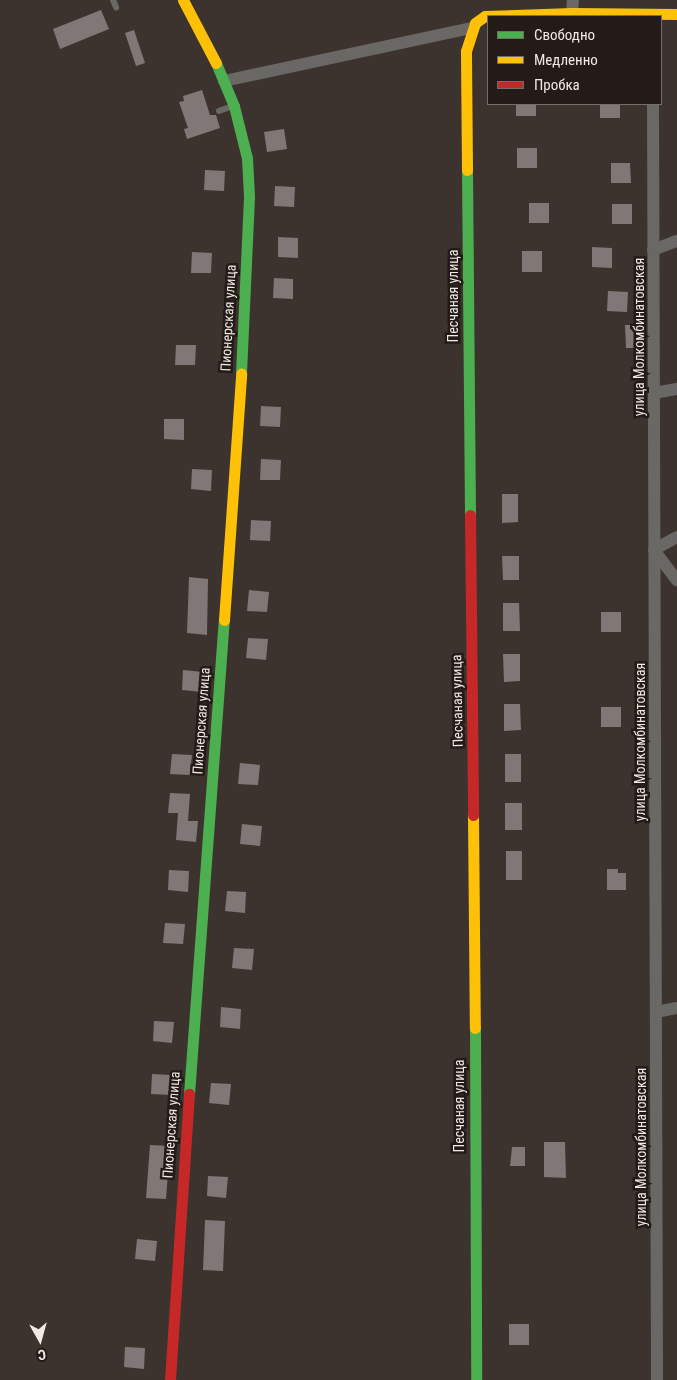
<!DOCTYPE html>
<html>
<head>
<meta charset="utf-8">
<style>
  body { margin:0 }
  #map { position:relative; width:677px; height:1380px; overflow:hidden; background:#3c332f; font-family:"Roboto Condensed",sans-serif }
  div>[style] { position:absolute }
  .building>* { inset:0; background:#7f7877 }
  .lane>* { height:6px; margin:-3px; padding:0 3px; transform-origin:3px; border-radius:3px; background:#6a6865 }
  .street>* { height:12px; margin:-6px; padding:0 6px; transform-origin:6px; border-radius:6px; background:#6a6865 }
  .fast>* { height:11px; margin:-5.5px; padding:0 5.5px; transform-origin:5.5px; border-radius:5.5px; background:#4caf50 }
  .slow>* { height:11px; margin:-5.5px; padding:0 5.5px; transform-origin:5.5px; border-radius:5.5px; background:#ffc107 }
  .jam>* { height:11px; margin:-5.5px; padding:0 5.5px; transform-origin:5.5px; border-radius:5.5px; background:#c62828 }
  span { translate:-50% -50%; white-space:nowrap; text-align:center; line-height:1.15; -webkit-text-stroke:5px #221b18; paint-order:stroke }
  .street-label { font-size:14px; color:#f2e8e4 }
  .legend { position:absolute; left:487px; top:15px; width:175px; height:90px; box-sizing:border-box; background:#221b18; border:1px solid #756d6a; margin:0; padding:6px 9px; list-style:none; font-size:15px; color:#f2e8e4 }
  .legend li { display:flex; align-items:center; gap:10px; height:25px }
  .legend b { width:25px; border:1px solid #756d6a }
  .north { position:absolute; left:15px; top:1315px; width:50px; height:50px; -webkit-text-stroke:4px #221b18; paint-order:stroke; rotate:173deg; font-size:14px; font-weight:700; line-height:20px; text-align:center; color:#f2e8e4 }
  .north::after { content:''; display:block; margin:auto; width:18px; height:22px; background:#f2e8e4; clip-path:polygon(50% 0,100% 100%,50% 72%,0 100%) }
</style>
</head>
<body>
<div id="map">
  <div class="building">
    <i style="clip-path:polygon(101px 10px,109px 29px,60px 49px,53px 29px)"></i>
    <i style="clip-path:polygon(134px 30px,145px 63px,136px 66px,125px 33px)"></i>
    <i style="clip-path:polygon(202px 90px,210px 115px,216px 115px,220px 128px,187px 139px,184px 129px,188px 128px,179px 102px,184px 101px,183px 96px)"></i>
    <i style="clip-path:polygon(516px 104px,536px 104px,536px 116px,516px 116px)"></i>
    <i style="clip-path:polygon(600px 104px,620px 104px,620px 118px,600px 118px)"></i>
    <i style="clip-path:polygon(284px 129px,287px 149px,267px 152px,264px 132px)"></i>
    <i style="clip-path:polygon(517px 148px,537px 148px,537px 168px,517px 168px)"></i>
    <i style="clip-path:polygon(611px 163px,630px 163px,631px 183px,611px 183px)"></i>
    <i style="clip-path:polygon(205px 170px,225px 171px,224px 191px,204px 190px)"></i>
    <i style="clip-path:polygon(275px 186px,295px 187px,294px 207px,274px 206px)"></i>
    <i style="clip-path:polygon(529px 203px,549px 203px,549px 223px,529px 223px)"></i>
    <i style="clip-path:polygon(612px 204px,632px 204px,632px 224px,612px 224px)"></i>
    <i style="clip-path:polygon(278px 237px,298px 238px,298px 258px,278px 257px)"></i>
    <i style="clip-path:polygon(592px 247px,612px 248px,612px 268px,592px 267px)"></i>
    <i style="clip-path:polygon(522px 251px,542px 251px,542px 272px,522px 272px)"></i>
    <i style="clip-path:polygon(192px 252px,212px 253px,211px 273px,191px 273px)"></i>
    <i style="clip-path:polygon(274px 278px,293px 279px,293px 299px,273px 298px)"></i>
    <i style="clip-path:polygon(608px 291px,628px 292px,627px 312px,607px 311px)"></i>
    <i style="clip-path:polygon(625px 325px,637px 325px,637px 348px,626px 348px)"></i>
    <i style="clip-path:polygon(176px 345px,196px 345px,195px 365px,175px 365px)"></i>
    <i style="clip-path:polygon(261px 406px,281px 407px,280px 427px,260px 426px)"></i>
    <i style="clip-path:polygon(164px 419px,184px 419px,184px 440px,164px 439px)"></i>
    <i style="clip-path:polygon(261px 459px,281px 460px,280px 480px,260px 480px)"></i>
    <i style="clip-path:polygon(192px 469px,212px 470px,211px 491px,191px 489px)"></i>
    <i style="clip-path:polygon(502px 494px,518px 494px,518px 522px,502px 523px)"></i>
    <i style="clip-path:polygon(251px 520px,271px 521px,270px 541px,250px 540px)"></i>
    <i style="clip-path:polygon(502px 556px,519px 556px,519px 580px,503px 580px)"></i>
    <i style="clip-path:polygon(189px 577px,208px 579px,207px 635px,187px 633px)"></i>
    <i style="clip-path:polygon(249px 590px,269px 592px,267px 612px,247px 611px)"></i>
    <i style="clip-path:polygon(503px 603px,519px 603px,520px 631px,503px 631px)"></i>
    <i style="clip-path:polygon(601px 612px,621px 612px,621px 632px,601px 632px)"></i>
    <i style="clip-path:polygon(248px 638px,268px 639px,266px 660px,246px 658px)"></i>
    <i style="clip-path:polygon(503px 654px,520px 654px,520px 681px,504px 682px)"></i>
    <i style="clip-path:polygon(183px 670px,203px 672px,202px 692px,182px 690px)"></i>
    <i style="clip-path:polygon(504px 704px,520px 704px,521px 730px,504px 731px)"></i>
    <i style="clip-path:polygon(601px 707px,621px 707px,621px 727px,601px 727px)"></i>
    <i style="clip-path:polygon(172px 754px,192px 755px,190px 775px,170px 774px)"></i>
    <i style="clip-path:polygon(505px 754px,521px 754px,521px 782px,505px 782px)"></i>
    <i style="clip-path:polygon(240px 763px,260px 765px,258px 785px,238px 784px)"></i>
    <i style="clip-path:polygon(170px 793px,190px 794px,188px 821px,198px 821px,196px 842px,176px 840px,178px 813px,168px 813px)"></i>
    <i style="clip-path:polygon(505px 803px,522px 803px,522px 830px,505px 830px)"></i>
    <i style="clip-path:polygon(242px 824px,262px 826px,260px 846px,240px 844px)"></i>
    <i style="clip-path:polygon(506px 851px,522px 851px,522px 880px,506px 880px)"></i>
    <i style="clip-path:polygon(607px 869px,618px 869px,618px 873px,626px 873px,626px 890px,607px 890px)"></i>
    <i style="clip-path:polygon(169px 870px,189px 871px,188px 892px,168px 890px)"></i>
    <i style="clip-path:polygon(227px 891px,246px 892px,245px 913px,225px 911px)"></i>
    <i style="clip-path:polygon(165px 923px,185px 924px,183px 944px,163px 943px)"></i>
    <i style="clip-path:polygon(234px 948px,254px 949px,252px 970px,232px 968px)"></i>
    <i style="clip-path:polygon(221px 1007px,241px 1009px,240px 1029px,220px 1027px)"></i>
    <i style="clip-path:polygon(154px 1021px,174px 1022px,172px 1043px,153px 1041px)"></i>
    <i style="clip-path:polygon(152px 1074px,172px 1075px,171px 1095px,151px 1094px)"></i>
    <i style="clip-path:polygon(211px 1083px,231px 1084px,229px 1105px,209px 1103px)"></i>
    <i style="clip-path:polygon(544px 1142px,565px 1142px,566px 1178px,544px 1177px)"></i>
    <i style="clip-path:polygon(150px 1145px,170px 1146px,166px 1199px,146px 1198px)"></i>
    <i style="clip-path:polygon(512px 1147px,525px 1147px,525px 1166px,510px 1166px)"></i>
    <i style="clip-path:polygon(208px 1176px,228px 1177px,226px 1198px,207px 1196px)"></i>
    <i style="clip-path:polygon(205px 1220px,225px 1221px,223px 1271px,203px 1270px)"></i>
    <i style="clip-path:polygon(137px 1239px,157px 1241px,155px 1261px,135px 1259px)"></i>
    <i style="clip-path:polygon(509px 1324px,529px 1324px,529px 1345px,509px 1345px)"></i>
    <i style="clip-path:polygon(125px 1347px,145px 1348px,144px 1369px,124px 1367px)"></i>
  </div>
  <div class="lane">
    <i style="left:113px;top:0;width:8px;rotate:67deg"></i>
    <i style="left:219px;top:111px;width:15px;rotate:-20deg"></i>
  </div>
  <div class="street">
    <i style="left:572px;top:13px;width:13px;rotate:-86deg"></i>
    <i style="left:224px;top:81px;width:254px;rotate:-12.1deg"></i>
    <i style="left:653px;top:104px;width:1276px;rotate:89.82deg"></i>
    <i style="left:653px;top:250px;width:26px;rotate:-21deg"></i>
    <i style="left:654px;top:393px;width:23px;rotate:-10deg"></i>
    <i style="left:677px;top:537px;width:26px;rotate:151deg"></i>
    <i style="left:654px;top:550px;width:38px;rotate:53deg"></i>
    <i style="left:656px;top:1012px;width:21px;rotate:-11deg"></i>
  </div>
  <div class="fast">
    <i style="left:216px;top:63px;width:47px;rotate:67.3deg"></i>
    <i style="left:234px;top:106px;width:54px;rotate:76deg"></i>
    <i style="left:247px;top:158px;width:39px;rotate:87deg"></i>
    <i style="left:249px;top:197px;width:177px;rotate:92.6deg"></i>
    <i style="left:467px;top:170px;width:345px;rotate:89.5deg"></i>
    <i style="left:475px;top:1028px;width:352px;rotate:89.8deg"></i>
    <i style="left:189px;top:1094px;width:475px;rotate:-85.8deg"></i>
  </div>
  <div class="slow">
    <i style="left:183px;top:0;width:71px;rotate:62.4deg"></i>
    <i style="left:467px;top:170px;width:119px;rotate:-90.5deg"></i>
    <i style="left:466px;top:51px;width:29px;rotate:-72deg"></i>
    <i style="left:475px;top:23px;width:12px;rotate:-35deg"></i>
    <i style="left:485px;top:16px;width:87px;rotate:-2deg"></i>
    <i style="left:572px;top:13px;width:105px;rotate:0.5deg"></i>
    <i style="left:224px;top:620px;width:247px;rotate:-86deg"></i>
    <i style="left:473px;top:815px;width:213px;rotate:89.5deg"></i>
  </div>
  <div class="jam">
    <i style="left:470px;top:515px;width:300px;rotate:89.4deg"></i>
    <i style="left:170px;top:1380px;width:287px;rotate:-86.2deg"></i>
  </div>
  <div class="street-label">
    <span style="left:453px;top:296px;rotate:-90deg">Песчаная улица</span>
    <span style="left:228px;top:318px;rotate:-87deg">Пионерская улица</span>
    <span style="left:639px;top:337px;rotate:-90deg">улица Молкомбинатовская</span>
    <span style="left:457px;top:701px;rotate:-91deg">Песчаная улица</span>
    <span style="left:201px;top:721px;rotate:-86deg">Пионерская улица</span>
    <span style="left:640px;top:742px;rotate:-90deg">улица Молкомбинатовская</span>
    <span style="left:459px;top:1106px;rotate:-90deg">Песчаная улица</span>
    <span style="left:171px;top:1125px;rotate:-86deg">Пионерская улица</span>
    <span style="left:641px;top:1147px;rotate:-90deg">улица Молкомбинатовская</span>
  </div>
  <ul class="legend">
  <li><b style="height:6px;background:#4caf50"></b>Свободно</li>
  <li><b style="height:6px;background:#ffc107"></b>Медленно</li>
  <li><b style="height:6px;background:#c62828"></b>Пробка</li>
  </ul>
  <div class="north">С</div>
</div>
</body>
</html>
